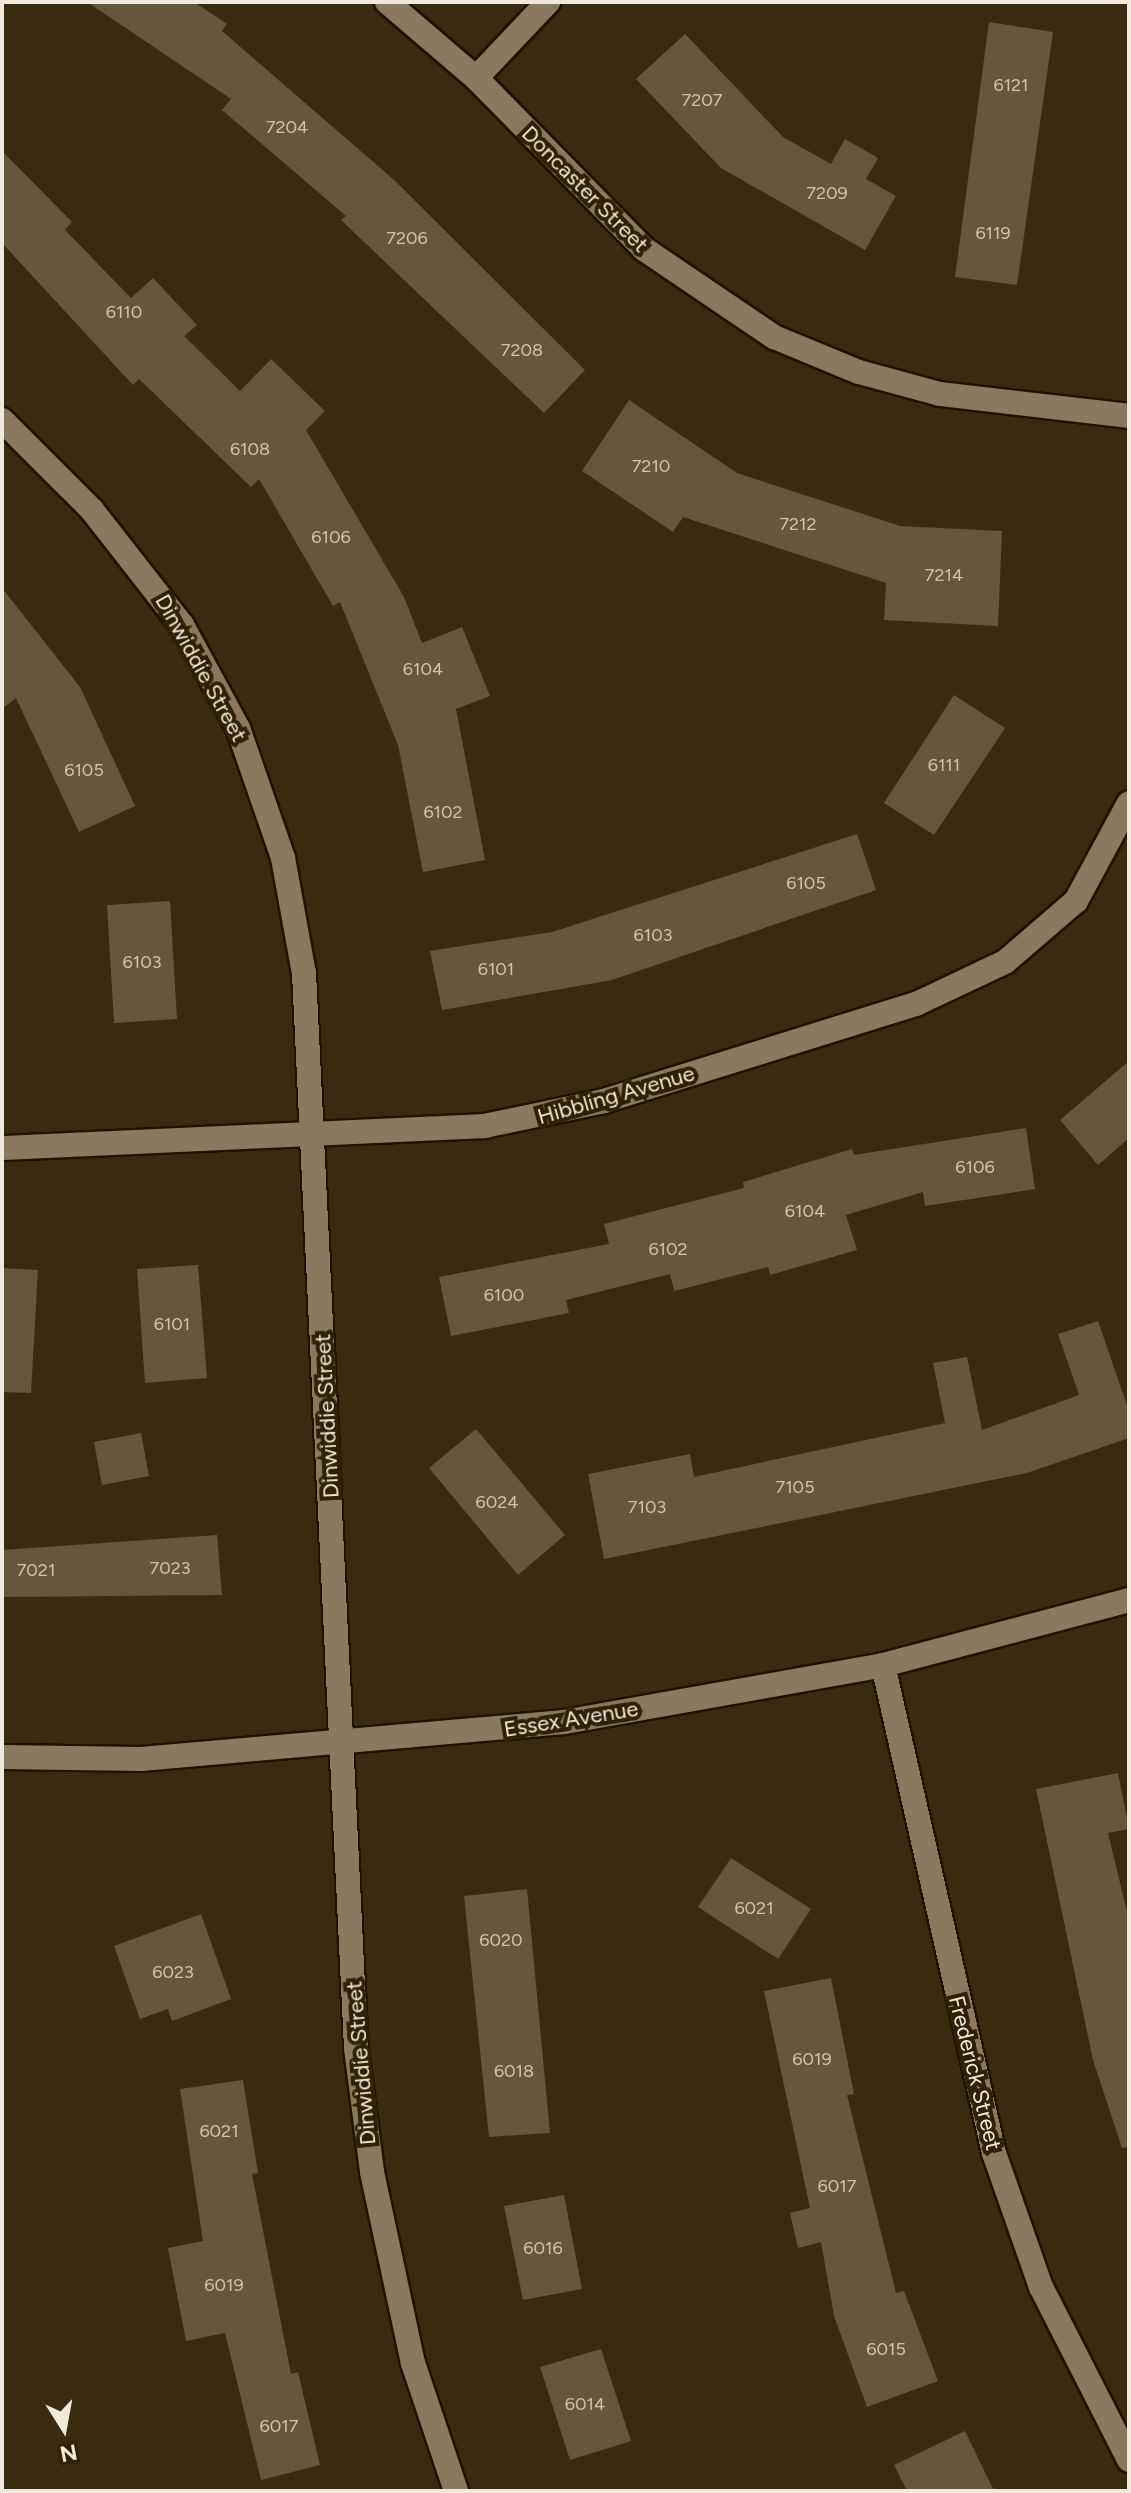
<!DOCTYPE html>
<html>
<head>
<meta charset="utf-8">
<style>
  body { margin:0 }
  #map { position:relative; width:1131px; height:2493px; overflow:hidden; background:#392a10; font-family:Figtree,sans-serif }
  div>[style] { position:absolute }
  .building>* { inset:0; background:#66563c }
  .roads { filter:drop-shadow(2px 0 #201200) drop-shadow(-2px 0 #201200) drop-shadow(0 2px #201200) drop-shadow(0 -2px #201200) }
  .minor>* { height:24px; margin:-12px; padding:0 12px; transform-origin:12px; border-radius:12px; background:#8a795e }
  .tertiary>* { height:24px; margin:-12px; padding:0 12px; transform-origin:12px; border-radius:12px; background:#8a795e }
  span { translate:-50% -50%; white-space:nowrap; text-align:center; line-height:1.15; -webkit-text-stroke:8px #2f2006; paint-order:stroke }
  .number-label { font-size:18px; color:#cfc4b2 }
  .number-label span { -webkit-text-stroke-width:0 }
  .street-label { font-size:22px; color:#f2e9da }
  .frame { position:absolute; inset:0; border:4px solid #f2e9da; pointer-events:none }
  .north { position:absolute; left:24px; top:2389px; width:80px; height:80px; -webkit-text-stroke:6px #2f2006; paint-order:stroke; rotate:169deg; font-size:22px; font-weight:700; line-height:32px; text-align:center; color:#f2e9da }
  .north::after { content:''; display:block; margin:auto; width:28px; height:36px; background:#f2e9da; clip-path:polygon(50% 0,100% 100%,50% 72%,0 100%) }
</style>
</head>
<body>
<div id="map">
  <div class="building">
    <i style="clip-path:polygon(87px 2px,194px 2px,227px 24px,222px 31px,393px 179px,585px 370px,544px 413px,341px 220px,346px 216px,222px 110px,231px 99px)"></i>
    <i style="clip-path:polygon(989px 22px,1053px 32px,1017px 285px,955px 277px)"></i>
    <i style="clip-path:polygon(685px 34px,783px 137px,831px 164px,845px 139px,878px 158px,866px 179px,896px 196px,865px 250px,721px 168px,636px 79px)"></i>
    <i style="clip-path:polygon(2px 151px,72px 222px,65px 230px,131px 298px,153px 278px,197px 325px,184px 336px,240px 391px,271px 359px,325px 411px,306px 430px,404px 597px,422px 643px,462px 627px,490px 696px,456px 709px,485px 860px,423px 872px,398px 745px,340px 602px,333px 606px,259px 479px,251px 487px,139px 379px,133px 385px,2px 243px)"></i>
    <i style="clip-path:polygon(629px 400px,737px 473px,900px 526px,1002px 531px,998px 626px,884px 620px,886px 583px,683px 517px,673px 532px,582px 471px)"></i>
    <i style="clip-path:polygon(2px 588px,80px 687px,135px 806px,79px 832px,16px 698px,2px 709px)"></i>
    <i style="clip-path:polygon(954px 695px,1005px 728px,934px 835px,884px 803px)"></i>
    <i style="clip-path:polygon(857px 834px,876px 890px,612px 980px,442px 1010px,430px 951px,552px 932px)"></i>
    <i style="clip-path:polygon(170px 901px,177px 1019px,114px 1023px,107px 905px)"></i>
    <i style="clip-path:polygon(1129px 1061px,1129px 1138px,1098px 1165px,1060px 1120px)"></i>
    <i style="clip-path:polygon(1026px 1128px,1035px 1189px,925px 1206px,923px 1192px,846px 1215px,857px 1250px,770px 1275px,768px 1267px,674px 1291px,670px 1274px,566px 1300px,569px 1313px,451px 1336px,439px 1277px,609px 1244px,604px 1224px,744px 1188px,743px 1182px,852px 1149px,854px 1155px)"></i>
    <i style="clip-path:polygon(198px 1265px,207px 1378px,145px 1383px,137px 1269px)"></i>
    <i style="clip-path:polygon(2px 1268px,38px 1270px,31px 1393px,2px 1392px)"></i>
    <i style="clip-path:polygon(1098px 1321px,1129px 1411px,1129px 1438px,1027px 1473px,604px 1559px,588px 1474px,690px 1454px,694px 1477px,945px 1423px,933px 1363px,967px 1357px,982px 1430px,1079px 1395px,1058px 1334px)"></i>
    <i style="clip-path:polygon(476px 1429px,565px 1535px,518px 1575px,429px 1468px)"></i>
    <i style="clip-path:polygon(141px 1433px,149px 1476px,102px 1485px,94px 1442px)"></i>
    <i style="clip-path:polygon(217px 1535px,222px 1595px,2px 1597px,2px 1550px)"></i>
    <i style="clip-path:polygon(1118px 1773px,1129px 1829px,1108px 1833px,1129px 1920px,1129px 2147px,1122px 2148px,1093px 2060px,1036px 1789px)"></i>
    <i style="clip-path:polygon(731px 1858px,811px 1909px,778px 1959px,698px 1907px)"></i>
    <i style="clip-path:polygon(527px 1889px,550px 2133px,489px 2137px,464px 1896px)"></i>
    <i style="clip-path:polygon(201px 1914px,231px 1999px,172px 2021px,168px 2009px,140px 2019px,114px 1946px)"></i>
    <i style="clip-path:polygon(831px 1978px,854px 2094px,847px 2095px,896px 2293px,904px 2291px,938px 2381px,867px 2407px,834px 2316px,821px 2242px,798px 2248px,790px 2213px,810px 2208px,764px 1991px)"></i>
    <i style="clip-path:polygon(243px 2080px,258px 2173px,252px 2174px,291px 2374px,298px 2372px,320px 2465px,261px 2480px,225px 2333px,186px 2341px,168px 2248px,203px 2241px,180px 2089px)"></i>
    <i style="clip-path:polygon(564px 2195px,582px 2289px,523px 2300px,504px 2206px)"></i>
    <i style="clip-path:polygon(601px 2349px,631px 2441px,570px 2460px,540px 2367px)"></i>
    <i style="clip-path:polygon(965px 2431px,994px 2491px,907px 2491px,894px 2465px)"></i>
  </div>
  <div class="roads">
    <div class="minor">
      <i style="left:387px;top:2px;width:117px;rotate:40.5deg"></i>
      <i style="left:476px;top:78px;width:240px;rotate:45.5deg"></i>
      <i style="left:644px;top:249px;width:157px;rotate:34.1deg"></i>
      <i style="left:774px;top:337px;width:92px;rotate:22.4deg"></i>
      <i style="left:859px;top:372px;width:84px;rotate:15.2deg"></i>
      <i style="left:940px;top:394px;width:190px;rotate:6.6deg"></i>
      <i style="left:476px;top:78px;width:105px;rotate:-46.5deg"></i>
      <i style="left:2px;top:420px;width:127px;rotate:45deg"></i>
      <i style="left:92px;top:510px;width:146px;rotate:52deg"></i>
      <i style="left:182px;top:625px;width:117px;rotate:61.5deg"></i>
      <i style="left:238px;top:728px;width:138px;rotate:70.9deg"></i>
      <i style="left:283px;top:858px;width:117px;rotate:79.7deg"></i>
      <i style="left:304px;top:973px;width:1076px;rotate:87.23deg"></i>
      <i style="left:356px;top:2048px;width:125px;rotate:82.6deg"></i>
      <i style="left:372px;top:2172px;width:195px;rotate:77.9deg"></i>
      <i style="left:413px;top:2363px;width:135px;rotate:71.4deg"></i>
      <i style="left:2px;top:1148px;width:483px;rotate:-2.6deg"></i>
      <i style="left:484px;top:1126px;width:123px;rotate:-11.8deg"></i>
      <i style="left:604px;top:1101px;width:327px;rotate:-17.3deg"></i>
      <i style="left:916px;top:1004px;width:98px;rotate:-25.3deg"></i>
      <i style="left:1005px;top:962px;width:94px;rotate:-40.7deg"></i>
      <i style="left:1076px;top:901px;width:111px;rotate:-61.6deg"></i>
      <i style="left:883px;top:1665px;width:500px;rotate:77.19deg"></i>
      <i style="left:994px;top:2153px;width:142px;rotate:70.7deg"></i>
      <i style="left:1041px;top:2287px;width:194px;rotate:63deg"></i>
    </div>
    <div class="tertiary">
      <i style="left:2px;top:1757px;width:139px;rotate:0.8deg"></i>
      <i style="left:141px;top:1759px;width:425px;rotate:-5deg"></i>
      <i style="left:564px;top:1722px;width:324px;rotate:-10.1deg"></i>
      <i style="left:883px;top:1665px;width:254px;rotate:-14.8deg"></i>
    </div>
  </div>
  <div class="number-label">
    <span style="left:1011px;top:85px">6121</span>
    <span style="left:702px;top:100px">7207</span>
    <span style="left:287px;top:127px">7204</span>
    <span style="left:827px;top:193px">7209</span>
    <span style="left:993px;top:233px">6119</span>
    <span style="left:407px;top:238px">7206</span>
    <span style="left:124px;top:312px">6110</span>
    <span style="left:522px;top:350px">7208</span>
    <span style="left:250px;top:449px">6108</span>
    <span style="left:651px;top:466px">7210</span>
    <span style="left:798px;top:524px">7212</span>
    <span style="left:331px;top:537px">6106</span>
    <span style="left:944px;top:575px">7214</span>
    <span style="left:423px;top:669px">6104</span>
    <span style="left:944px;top:765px">6111</span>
    <span style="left:84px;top:770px">6105</span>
    <span style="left:443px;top:812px">6102</span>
    <span style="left:806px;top:883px">6105</span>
    <span style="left:653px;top:935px">6103</span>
    <span style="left:142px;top:962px">6103</span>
    <span style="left:496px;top:969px">6101</span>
    <span style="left:975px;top:1167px">6106</span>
    <span style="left:805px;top:1211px">6104</span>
    <span style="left:668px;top:1249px">6102</span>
    <span style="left:504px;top:1295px">6100</span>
    <span style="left:172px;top:1324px">6101</span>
    <span style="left:795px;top:1487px">7105</span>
    <span style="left:497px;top:1502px">6024</span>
    <span style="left:647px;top:1507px">7103</span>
    <span style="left:170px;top:1568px">7023</span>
    <span style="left:36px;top:1570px">7021</span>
    <span style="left:754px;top:1908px">6021</span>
    <span style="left:501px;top:1940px">6020</span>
    <span style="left:173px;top:1972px">6023</span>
    <span style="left:812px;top:2059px">6019</span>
    <span style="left:514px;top:2071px">6018</span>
    <span style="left:219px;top:2131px">6021</span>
    <span style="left:837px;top:2186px">6017</span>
    <span style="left:543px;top:2248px">6016</span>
    <span style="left:224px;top:2285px">6019</span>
    <span style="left:886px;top:2349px">6015</span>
    <span style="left:585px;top:2404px">6014</span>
    <span style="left:279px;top:2426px">6017</span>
  </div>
  <div class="street-label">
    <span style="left:585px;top:189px;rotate:45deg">Doncaster Street</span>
    <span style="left:201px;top:668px;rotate:61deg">Dinwiddie Street</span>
    <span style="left:616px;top:1095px;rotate:-16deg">Hibbling Avenue</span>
    <span style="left:327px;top:1416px;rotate:-93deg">Dinwiddie Street</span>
    <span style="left:571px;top:1719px;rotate:-9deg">Essex Avenue</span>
    <span style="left:361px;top:2063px;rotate:-95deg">Dinwiddie Street</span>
    <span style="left:975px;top:2073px;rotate:76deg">Frederick Street</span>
  </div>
  <div class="frame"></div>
  <div class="north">N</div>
</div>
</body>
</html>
